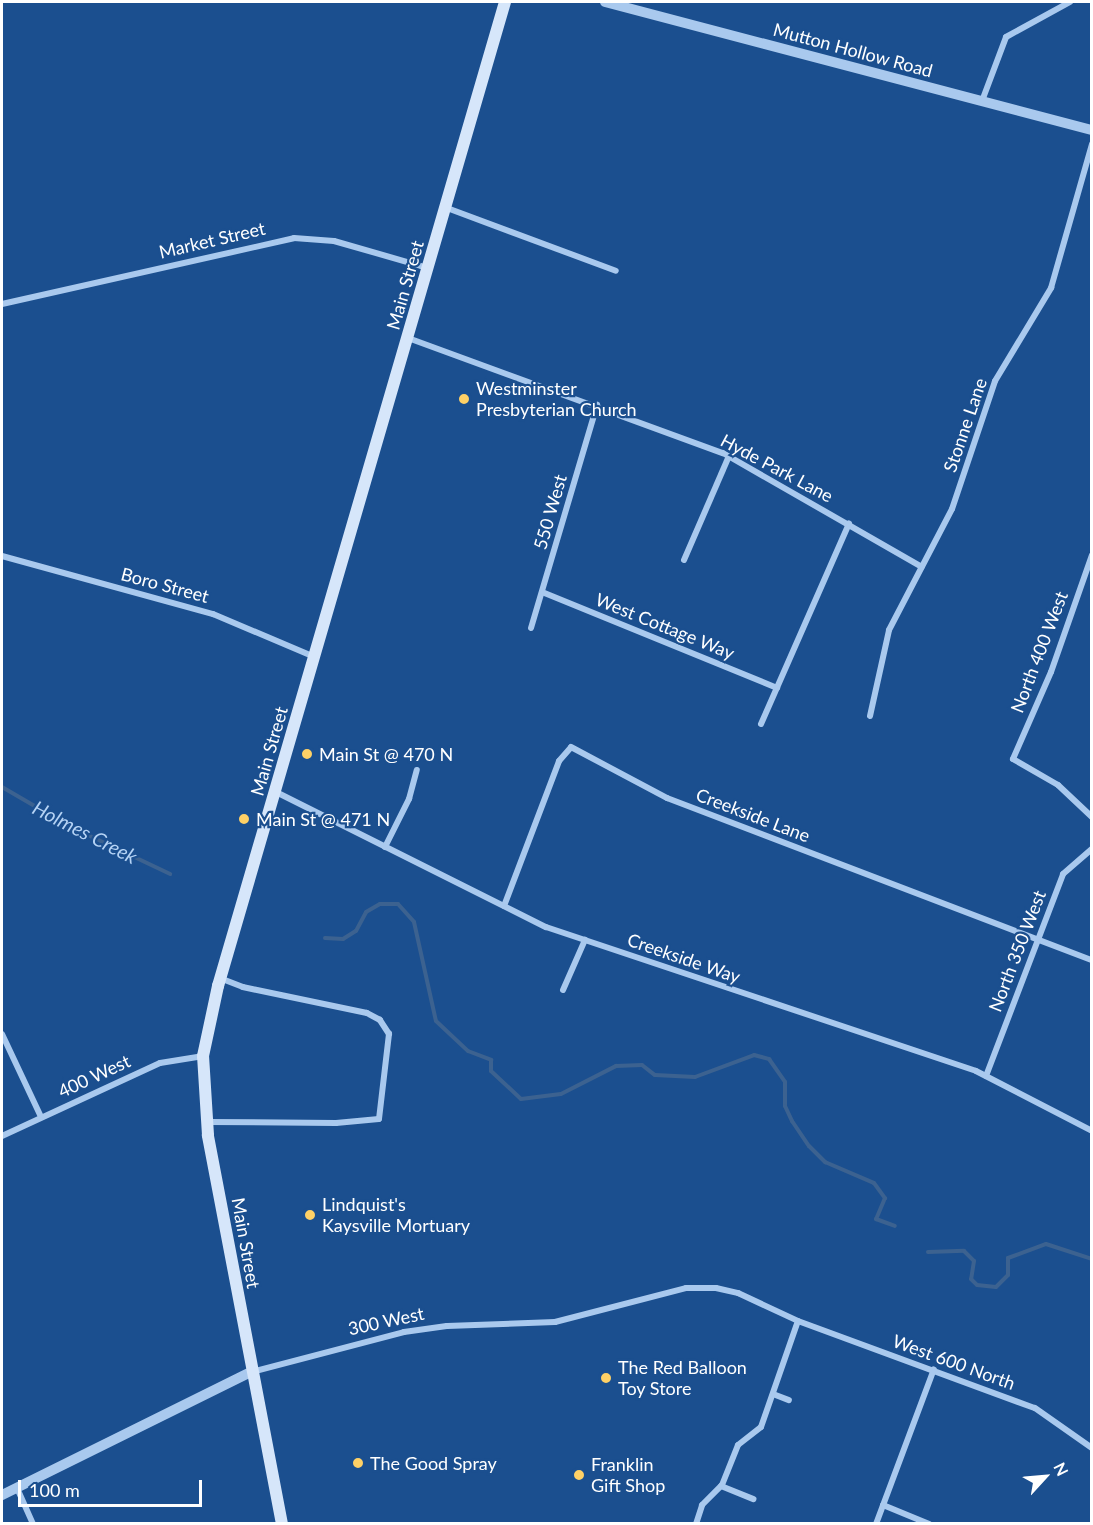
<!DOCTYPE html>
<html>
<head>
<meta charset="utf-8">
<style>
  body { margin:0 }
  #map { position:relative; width:1093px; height:1525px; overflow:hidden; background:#1b4f8f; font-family:Lato,sans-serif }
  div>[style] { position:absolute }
  .stream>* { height:4px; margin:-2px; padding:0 2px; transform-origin:2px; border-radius:2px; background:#3c6290 }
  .minor>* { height:6px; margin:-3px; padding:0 3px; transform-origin:3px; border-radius:3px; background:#a9c9ee }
  .tertiary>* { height:10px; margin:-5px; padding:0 5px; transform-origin:5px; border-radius:5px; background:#a9c9ee }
  .secondary>* { height:12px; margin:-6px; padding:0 6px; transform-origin:6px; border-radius:6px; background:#d6e6fa }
  .dots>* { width:16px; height:16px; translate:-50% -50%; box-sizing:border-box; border:3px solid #1b4f8f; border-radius:50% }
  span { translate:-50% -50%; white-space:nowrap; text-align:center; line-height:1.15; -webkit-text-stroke:4.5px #1b4f8f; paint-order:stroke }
  .street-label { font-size:18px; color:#fff }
  .poi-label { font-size:18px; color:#fff }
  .left { translate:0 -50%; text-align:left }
  .water-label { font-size:20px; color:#b5d3f5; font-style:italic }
  .frame { position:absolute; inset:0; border:3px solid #fff; pointer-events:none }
  .north { position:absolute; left:1015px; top:1447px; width:60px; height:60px; -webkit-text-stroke:4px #1b4f8f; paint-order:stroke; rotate:64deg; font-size:16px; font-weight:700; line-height:24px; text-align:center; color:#fff }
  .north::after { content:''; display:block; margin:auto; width:21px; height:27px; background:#fff; clip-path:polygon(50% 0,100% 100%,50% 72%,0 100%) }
  .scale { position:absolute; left:18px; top:1480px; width:184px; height:27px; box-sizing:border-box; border:3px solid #fff; border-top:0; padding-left:8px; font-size:18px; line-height:21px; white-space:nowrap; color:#fff; -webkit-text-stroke:4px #1b4f8f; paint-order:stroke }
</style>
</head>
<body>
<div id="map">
  <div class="stream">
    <i style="left:2px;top:787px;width:78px;rotate:30.2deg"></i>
    <i style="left:69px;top:826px;width:112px;rotate:25.4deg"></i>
    <i style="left:325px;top:938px;width:18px;rotate:3deg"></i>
    <i style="left:343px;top:939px;width:15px;rotate:-32deg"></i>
    <i style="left:356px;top:931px;width:21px;rotate:-62deg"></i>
    <i style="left:366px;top:912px;width:16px;rotate:-30deg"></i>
    <i style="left:380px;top:904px;width:18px"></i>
    <i style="left:398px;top:904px;width:24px;rotate:48deg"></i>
    <i style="left:414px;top:922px;width:101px;rotate:77.5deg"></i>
    <i style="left:436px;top:1021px;width:44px;rotate:43.2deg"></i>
    <i style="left:468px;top:1051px;width:25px;rotate:21deg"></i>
    <i style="left:491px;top:1060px;width:11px;rotate:90deg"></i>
    <i style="left:491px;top:1071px;width:41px;rotate:43deg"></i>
    <i style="left:521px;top:1099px;width:40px;rotate:-7.1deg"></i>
    <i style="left:561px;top:1094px;width:62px;rotate:-27deg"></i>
    <i style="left:616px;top:1066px;width:26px;rotate:-2deg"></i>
    <i style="left:642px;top:1065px;width:16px;rotate:38deg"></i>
    <i style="left:655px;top:1075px;width:40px;rotate:2.9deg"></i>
    <i style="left:695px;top:1077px;width:63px;rotate:-20.4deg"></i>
    <i style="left:754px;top:1055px;width:16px;rotate:15deg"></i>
    <i style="left:769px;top:1059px;width:28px;rotate:55deg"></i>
    <i style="left:785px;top:1082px;width:24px;rotate:90deg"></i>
    <i style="left:785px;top:1106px;width:17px;rotate:65deg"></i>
    <i style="left:792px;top:1121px;width:30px;rotate:56deg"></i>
    <i style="left:809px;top:1146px;width:23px;rotate:45deg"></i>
    <i style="left:825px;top:1162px;width:53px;rotate:23.2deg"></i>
    <i style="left:874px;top:1183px;width:19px;rotate:54deg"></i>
    <i style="left:885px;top:1198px;width:23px;rotate:113deg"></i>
    <i style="left:876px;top:1219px;width:20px;rotate:20deg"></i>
    <i style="left:928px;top:1252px;width:36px;rotate:-2deg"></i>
    <i style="left:964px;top:1251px;width:14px;rotate:45deg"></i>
    <i style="left:974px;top:1261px;width:18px;rotate:99deg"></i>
    <i style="left:971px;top:1279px;width:8px;rotate:45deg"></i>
    <i style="left:977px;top:1285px;width:19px;rotate:6deg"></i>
    <i style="left:996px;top:1287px;width:17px;rotate:-45deg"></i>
    <i style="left:1008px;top:1275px;width:17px;rotate:-90deg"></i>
    <i style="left:1008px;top:1258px;width:40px;rotate:-20.2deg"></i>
    <i style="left:1046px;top:1244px;width:48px;rotate:18.1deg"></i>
  </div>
  <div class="minor">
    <i style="left:982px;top:101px;width:68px;rotate:-69.4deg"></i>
    <i style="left:1006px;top:37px;width:73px;rotate:-28.7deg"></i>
    <i style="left:447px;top:208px;width:180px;rotate:20.4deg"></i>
    <i style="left:2px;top:304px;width:299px;rotate:-12.7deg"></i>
    <i style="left:294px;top:238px;width:40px;rotate:4.3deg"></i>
    <i style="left:334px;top:241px;width:98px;rotate:16deg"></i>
    <i style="left:408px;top:338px;width:335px;rotate:20.1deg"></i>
    <i style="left:723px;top:453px;width:229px;rotate:29.8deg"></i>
    <i style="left:1092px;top:555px;width:124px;rotate:109.3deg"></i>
    <i style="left:1051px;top:672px;width:95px;rotate:113.6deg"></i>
    <i style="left:1013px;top:759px;width:52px;rotate:30deg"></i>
    <i style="left:1058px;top:785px;width:47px;rotate:43.3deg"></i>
    <i style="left:2px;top:556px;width:219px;rotate:15.4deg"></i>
    <i style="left:213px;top:614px;width:111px;rotate:22.9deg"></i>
    <i style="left:684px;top:560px;width:113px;rotate:-66.6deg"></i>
    <i style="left:542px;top:592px;width:254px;rotate:22.2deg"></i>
    <i style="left:531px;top:628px;width:233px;rotate:-73.5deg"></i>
    <i style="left:870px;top:716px;width:88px;rotate:-77.5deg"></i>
    <i style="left:889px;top:630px;width:136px;rotate:-62.5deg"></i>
    <i style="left:952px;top:509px;width:135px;rotate:-71.4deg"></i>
    <i style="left:995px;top:381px;width:109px;rotate:-58.9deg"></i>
    <i style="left:1051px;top:288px;width:150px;rotate:-74.1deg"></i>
    <i style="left:761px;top:724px;width:219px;rotate:-66.3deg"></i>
    <i style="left:276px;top:792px;width:302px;rotate:26.6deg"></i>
    <i style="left:546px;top:927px;width:453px;rotate:18.5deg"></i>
    <i style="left:976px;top:1071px;width:131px;rotate:27.3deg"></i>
    <i style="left:385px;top:847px;width:54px;rotate:-63.4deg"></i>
    <i style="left:409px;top:799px;width:30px;rotate:-75deg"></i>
    <i style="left:504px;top:906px;width:155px;rotate:-69.2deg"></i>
    <i style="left:559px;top:761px;width:18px;rotate:-49deg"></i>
    <i style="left:571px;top:747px;width:109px;rotate:28deg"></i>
    <i style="left:667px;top:798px;width:455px;rotate:20.9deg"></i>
    <i style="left:563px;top:990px;width:55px;rotate:-66.3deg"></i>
    <i style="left:2px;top:1034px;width:92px;rotate:64.8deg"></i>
    <i style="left:986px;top:1076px;width:216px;rotate:-69.1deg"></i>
    <i style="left:1063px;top:874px;width:38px;rotate:-41deg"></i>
    <i style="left:208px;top:1122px;width:128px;rotate:0.4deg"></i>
    <i style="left:336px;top:1123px;width:43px;rotate:-5.3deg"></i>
    <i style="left:379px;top:1119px;width:86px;rotate:-83.3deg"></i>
    <i style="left:389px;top:1034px;width:17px;rotate:-123deg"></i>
    <i style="left:380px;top:1020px;width:15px;rotate:-152deg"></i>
    <i style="left:367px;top:1013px;width:127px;rotate:-168.2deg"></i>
    <i style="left:243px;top:987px;width:25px;rotate:-159deg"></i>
    <i style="left:2px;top:1136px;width:174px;rotate:-24.8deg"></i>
    <i style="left:160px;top:1063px;width:44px;rotate:-9.2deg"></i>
    <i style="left:252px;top:1372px;width:157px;rotate:-14.7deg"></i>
    <i style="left:404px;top:1332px;width:43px;rotate:-7.9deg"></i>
    <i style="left:447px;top:1326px;width:108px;rotate:-2.1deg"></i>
    <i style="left:555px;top:1322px;width:135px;rotate:-14.5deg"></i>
    <i style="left:686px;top:1288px;width:30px"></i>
    <i style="left:716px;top:1288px;width:23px;rotate:13deg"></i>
    <i style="left:738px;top:1293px;width:66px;rotate:25deg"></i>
    <i style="left:798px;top:1321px;width:252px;rotate:20.2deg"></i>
    <i style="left:1035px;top:1408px;width:70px;rotate:35.1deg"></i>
    <i style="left:773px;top:1394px;width:17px;rotate:21deg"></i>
    <i style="left:721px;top:1486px;width:35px;rotate:22deg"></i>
    <i style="left:17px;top:1488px;width:39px;rotate:66deg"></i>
    <i style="left:883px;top:1505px;width:50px;rotate:22.4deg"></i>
    <i style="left:696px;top:1524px;width:20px;rotate:-72deg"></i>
    <i style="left:702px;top:1505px;width:28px;rotate:-45deg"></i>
    <i style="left:722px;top:1485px;width:43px;rotate:-68.2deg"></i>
    <i style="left:738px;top:1445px;width:29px;rotate:-38deg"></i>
    <i style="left:761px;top:1427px;width:112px;rotate:-70.8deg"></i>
    <i style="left:876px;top:1524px;width:165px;rotate:-69.5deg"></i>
  </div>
  <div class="tertiary">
    <i style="left:605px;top:2px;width:504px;rotate:14.73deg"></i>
    <i style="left:2px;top:1495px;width:278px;rotate:-26.3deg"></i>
  </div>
  <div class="secondary">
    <i style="left:282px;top:1524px;width:396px;rotate:-100.8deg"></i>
    <i style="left:208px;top:1135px;width:79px;rotate:-93.6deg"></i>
    <i style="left:203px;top:1056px;width:72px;rotate:-77.9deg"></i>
    <i style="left:218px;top:986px;width:1025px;rotate:-73.74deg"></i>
  </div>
  <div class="dots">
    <i style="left:464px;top:399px;background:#ffd166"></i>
    <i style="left:307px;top:754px;background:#ffd166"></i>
    <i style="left:244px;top:819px;background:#ffd166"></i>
    <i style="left:310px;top:1215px;background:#ffd166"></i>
    <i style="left:606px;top:1378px;background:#ffd166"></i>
    <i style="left:358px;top:1463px;background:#ffd166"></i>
    <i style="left:579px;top:1475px;background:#ffd166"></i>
  </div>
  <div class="street-label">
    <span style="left:853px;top:50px;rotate:15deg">Mutton Hollow Road</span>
    <span style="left:212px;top:240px;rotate:-13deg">Market Street</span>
    <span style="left:405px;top:285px;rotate:-74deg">Main Street</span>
    <span style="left:965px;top:425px;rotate:-71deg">Stonne Lane</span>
    <span style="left:777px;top:468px;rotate:28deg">Hyde Park Lane</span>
    <span style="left:550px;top:512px;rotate:-74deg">550 West</span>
    <span style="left:165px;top:585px;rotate:15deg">Boro Street</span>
    <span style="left:665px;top:626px;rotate:22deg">West Cottage Way</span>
    <span style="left:1039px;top:652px;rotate:-69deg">North 400 West</span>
    <span style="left:269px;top:751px;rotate:-74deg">Main Street</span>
    <span style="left:753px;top:815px;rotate:21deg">Creekside Lane</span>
    <span style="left:1017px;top:951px;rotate:-69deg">North 350 West</span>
    <span style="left:684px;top:958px;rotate:19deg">Creekside Way</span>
    <span style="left:94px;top:1076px;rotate:-25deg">400 West</span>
    <span style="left:246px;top:1243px;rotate:80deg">Main Street</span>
    <span style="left:386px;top:1321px;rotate:-12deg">300 West</span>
    <span style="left:954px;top:1362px;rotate:20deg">West 600 North</span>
  </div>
  <div class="poi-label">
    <span class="left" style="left:476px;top:399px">Westminster<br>Presbyterian Church</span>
    <span class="left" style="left:319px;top:754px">Main St @ 470 N</span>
    <span class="left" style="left:256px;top:819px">Main St @ 471 N</span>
    <span class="left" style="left:322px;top:1215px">Lindquist's<br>Kaysville Mortuary</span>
    <span class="left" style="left:618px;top:1378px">The Red Balloon<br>Toy Store</span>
    <span class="left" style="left:370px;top:1463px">The Good Spray</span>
    <span class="left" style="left:591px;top:1475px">Franklin<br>Gift Shop</span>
  </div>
  <div class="water-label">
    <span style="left:85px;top:832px;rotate:27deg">Holmes Creek</span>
  </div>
  <div class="frame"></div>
  <div class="north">N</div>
  <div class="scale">100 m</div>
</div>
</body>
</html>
